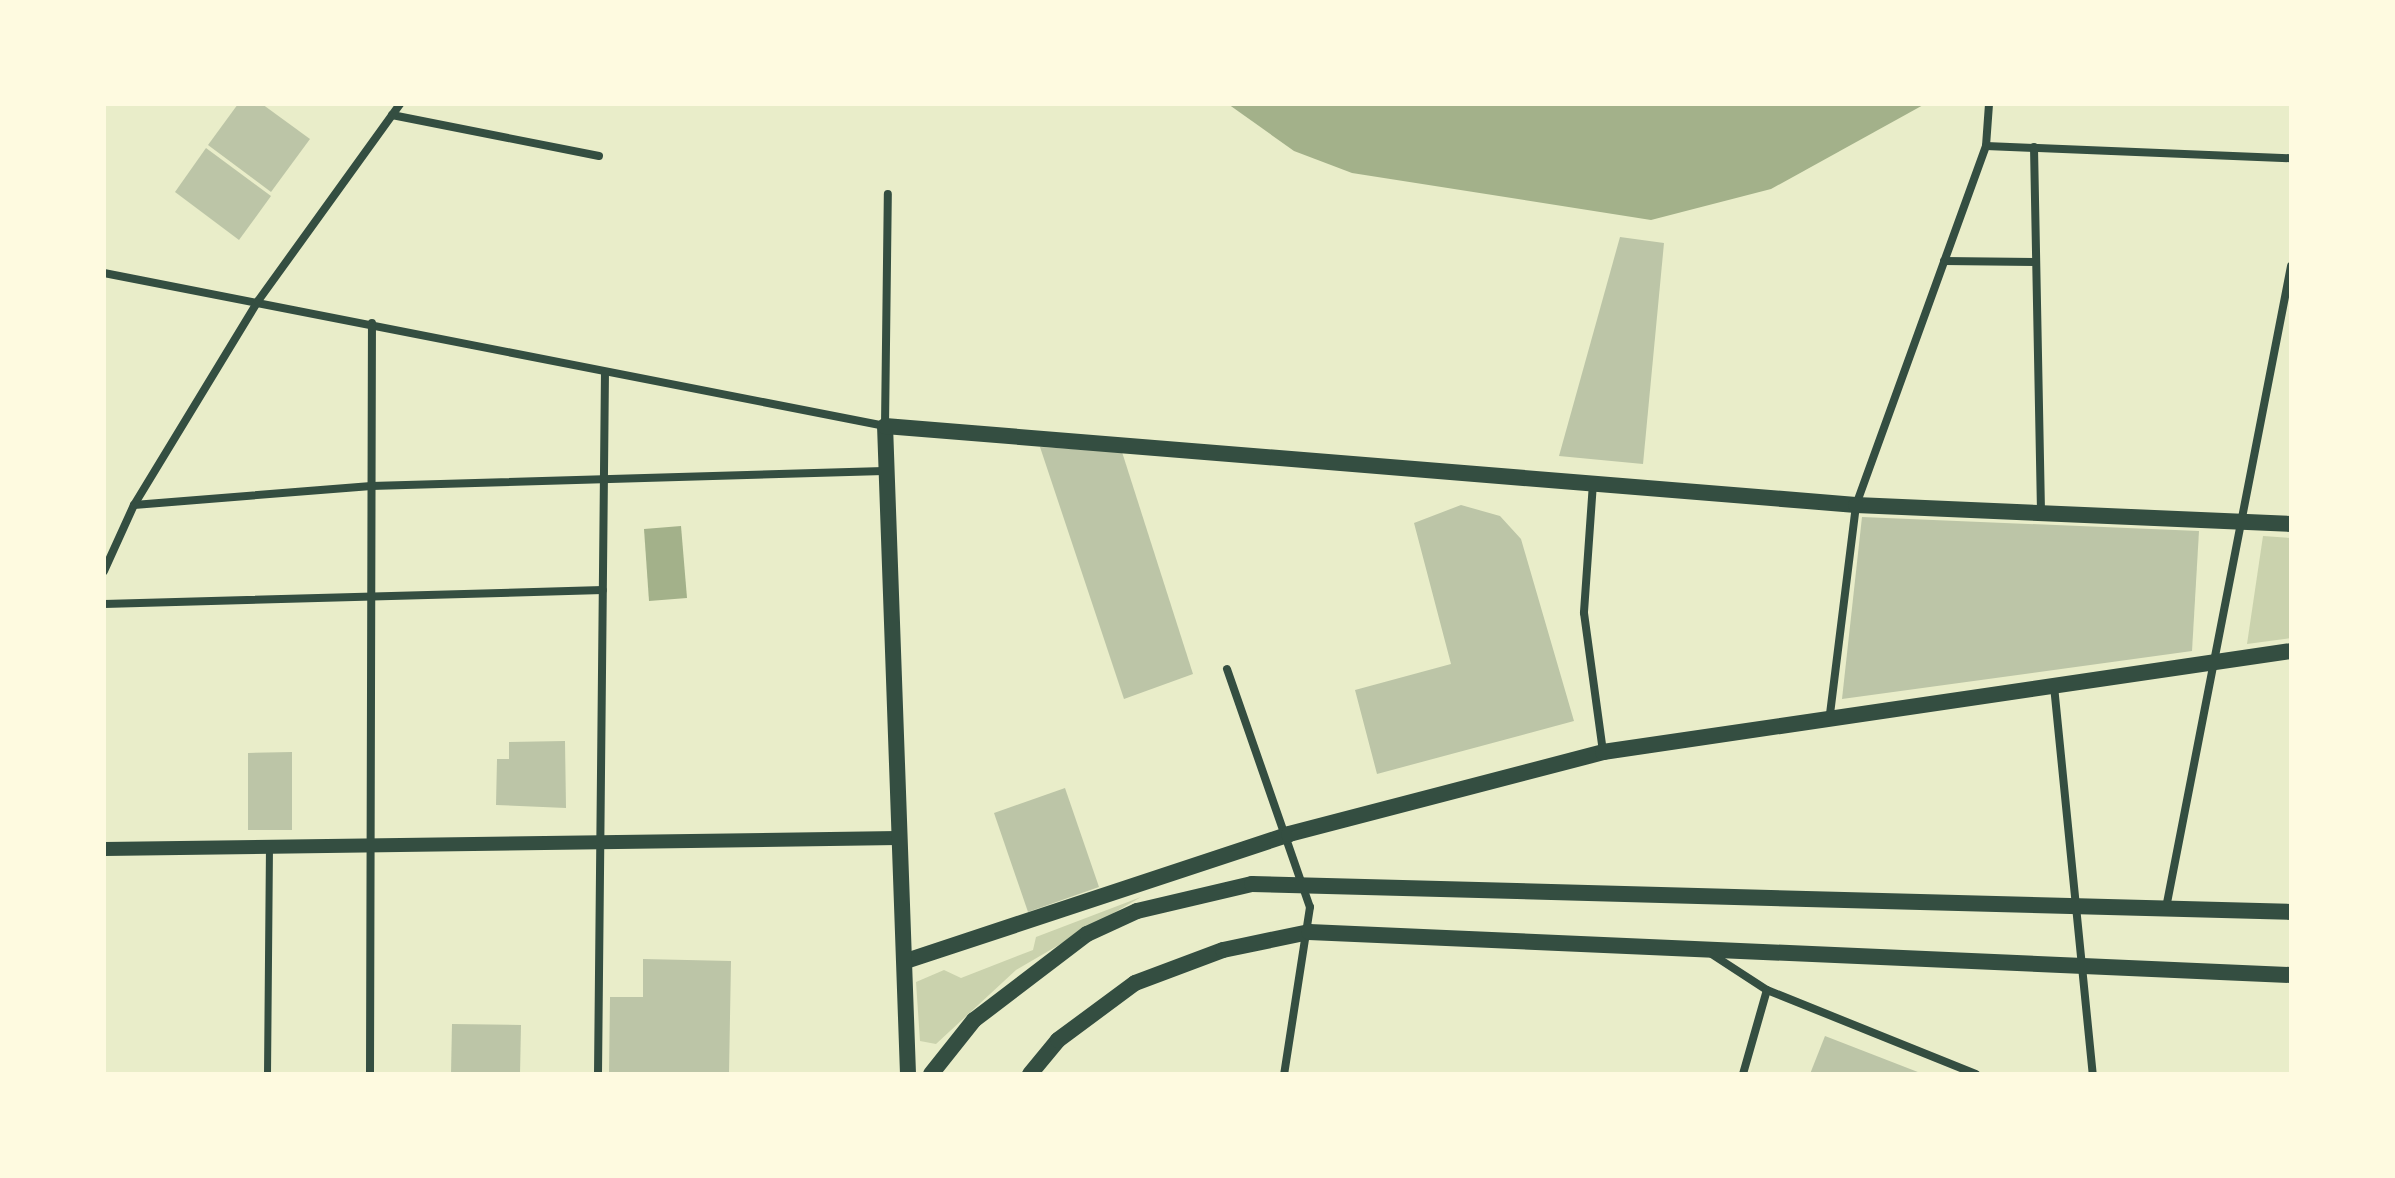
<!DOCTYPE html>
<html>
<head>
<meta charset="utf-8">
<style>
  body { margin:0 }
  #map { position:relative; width:2395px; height:1178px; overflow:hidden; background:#e9edc9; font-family:"Fira Sans Condensed",sans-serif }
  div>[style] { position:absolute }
  .green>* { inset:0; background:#cad2ad }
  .water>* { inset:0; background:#a3b18a }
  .building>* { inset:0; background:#bcc5a7 }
  .pedestrian>* { height:7px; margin:-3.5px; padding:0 3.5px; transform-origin:3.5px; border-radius:3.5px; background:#344e41 }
  .minor>* { height:8px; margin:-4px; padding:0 4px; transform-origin:4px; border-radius:4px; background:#344e41 }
  .tertiary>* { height:14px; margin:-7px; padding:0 7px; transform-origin:7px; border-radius:7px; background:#344e41 }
  .secondary>* { height:16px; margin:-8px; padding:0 8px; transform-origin:8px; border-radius:8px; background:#344e41 }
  span { translate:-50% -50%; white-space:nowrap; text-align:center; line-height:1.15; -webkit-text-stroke:8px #fefae0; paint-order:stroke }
  .frame { position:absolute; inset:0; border:106px solid #fefae0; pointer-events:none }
</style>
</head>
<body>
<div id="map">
  <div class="green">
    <i style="clip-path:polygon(2263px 536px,2291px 538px,2291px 638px,2247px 644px)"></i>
    <i style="clip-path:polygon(1141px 897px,1016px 970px,936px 1044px,920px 1041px,916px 982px,944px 970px,961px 978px,1033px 950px,1036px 937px)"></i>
  </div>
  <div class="water">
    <i style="clip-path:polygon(1228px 104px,1925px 104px,1771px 189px,1651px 220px,1352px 173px,1294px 151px)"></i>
    <i style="clip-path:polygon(681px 526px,687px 598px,649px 601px,644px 529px)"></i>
  </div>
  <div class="building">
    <i style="clip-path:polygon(238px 104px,262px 104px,310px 139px,271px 192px,208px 145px)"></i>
    <i style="clip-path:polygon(206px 148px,271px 196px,239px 240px,175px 192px)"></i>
    <i style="clip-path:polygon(1620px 237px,1664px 243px,1643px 464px,1559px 456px)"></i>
    <i style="clip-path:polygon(1040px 447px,1122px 452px,1193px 674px,1124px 699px)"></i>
    <i style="clip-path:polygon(1461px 505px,1500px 516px,1521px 539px,1574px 721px,1377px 774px,1355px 690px,1451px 664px,1414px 523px)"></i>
    <i style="clip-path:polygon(1862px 517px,2199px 531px,2192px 651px,1842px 699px)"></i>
    <i style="clip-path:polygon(565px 741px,566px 808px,496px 805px,497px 759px,509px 759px,509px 742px)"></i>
    <i style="clip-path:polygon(292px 752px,292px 830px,248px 830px,248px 753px)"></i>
    <i style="clip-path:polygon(1065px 788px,1099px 887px,1028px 912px,994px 813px)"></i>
    <i style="clip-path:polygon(643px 959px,731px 961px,729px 1074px,609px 1074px,610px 997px,643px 997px)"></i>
    <i style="clip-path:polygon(452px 1024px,521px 1025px,520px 1074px,451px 1074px)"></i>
    <i style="clip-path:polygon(1825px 1036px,1923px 1074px,1810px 1074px)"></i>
  </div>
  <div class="pedestrian">
    <i style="left:267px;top:1074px;width:227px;rotate:-89.5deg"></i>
  </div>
  <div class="minor">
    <i style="left:392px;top:115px;width:211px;rotate:11.2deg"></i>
    <i style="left:1986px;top:146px;width:305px;rotate:2.3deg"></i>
    <i style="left:2034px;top:147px;width:365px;rotate:88.9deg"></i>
    <i style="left:1944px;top:261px;width:92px;rotate:0.6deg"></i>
    <i style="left:104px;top:273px;width:796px;rotate:11.08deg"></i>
    <i style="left:885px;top:426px;width:232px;rotate:-89.3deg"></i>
    <i style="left:1593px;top:483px;width:130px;rotate:94deg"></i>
    <i style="left:1584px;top:613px;width:139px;rotate:82.2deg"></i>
    <i style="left:134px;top:505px;width:238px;rotate:-4.6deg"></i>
    <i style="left:371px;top:486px;width:513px;rotate:-1.67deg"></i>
    <i style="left:104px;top:571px;width:72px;rotate:-65.6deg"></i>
    <i style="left:134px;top:505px;width:239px;rotate:-58.7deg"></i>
    <i style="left:258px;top:301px;width:243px;rotate:-54.2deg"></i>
    <i style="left:104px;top:604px;width:499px;rotate:-1.6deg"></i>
    <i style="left:1227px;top:669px;width:252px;rotate:70.8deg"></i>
    <i style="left:1310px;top:907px;width:169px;rotate:98.8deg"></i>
    <i style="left:2054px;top:686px;width:390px;rotate:84.3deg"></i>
    <i style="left:1830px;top:714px;width:211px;rotate:-82.9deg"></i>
    <i style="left:1856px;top:505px;width:382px;rotate:-70.1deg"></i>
    <i style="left:1986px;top:146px;width:42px;rotate:-85.9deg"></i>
    <i style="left:2166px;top:908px;width:654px;rotate:-78.98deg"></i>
    <i style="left:1710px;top:953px;width:68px;rotate:33deg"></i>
    <i style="left:1767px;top:990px;width:225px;rotate:21.9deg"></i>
    <i style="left:370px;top:1074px;width:751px;rotate:-89.85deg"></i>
    <i style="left:598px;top:1074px;width:702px;rotate:-89.43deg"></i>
    <i style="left:1743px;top:1074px;width:87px;rotate:-74.1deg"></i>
  </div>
  <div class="tertiary">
    <i style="left:104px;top:849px;width:794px;rotate:-0.79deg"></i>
  </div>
  <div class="secondary">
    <i style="left:906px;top:961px;width:404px;rotate:-18.3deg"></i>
    <i style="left:1289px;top:834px;width:325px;rotate:-14.6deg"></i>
    <i style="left:1603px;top:752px;width:695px;rotate:-8.35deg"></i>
    <i style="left:908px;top:1074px;width:648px;rotate:-92.03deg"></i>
    <i style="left:885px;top:426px;width:974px;rotate:4.65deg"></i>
    <i style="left:1856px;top:505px;width:435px;rotate:2.5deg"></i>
    <i style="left:931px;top:1074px;width:69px;rotate:-51.5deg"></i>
    <i style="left:974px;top:1020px;width:142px;rotate:-37.3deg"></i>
    <i style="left:1087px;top:934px;width:55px;rotate:-24.7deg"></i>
    <i style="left:1137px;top:911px;width:118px;rotate:-13.2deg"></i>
    <i style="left:1252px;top:884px;width:1039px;rotate:1.54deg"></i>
    <i style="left:1030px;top:1074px;width:44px;rotate:-50.5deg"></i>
    <i style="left:1058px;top:1040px;width:96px;rotate:-36.5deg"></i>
    <i style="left:1135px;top:983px;width:94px;rotate:-20.6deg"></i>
    <i style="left:1223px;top:950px;width:88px;rotate:-11.8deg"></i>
    <i style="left:1309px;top:932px;width:983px;rotate:2.51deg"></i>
  </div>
  <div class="frame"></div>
</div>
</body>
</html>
